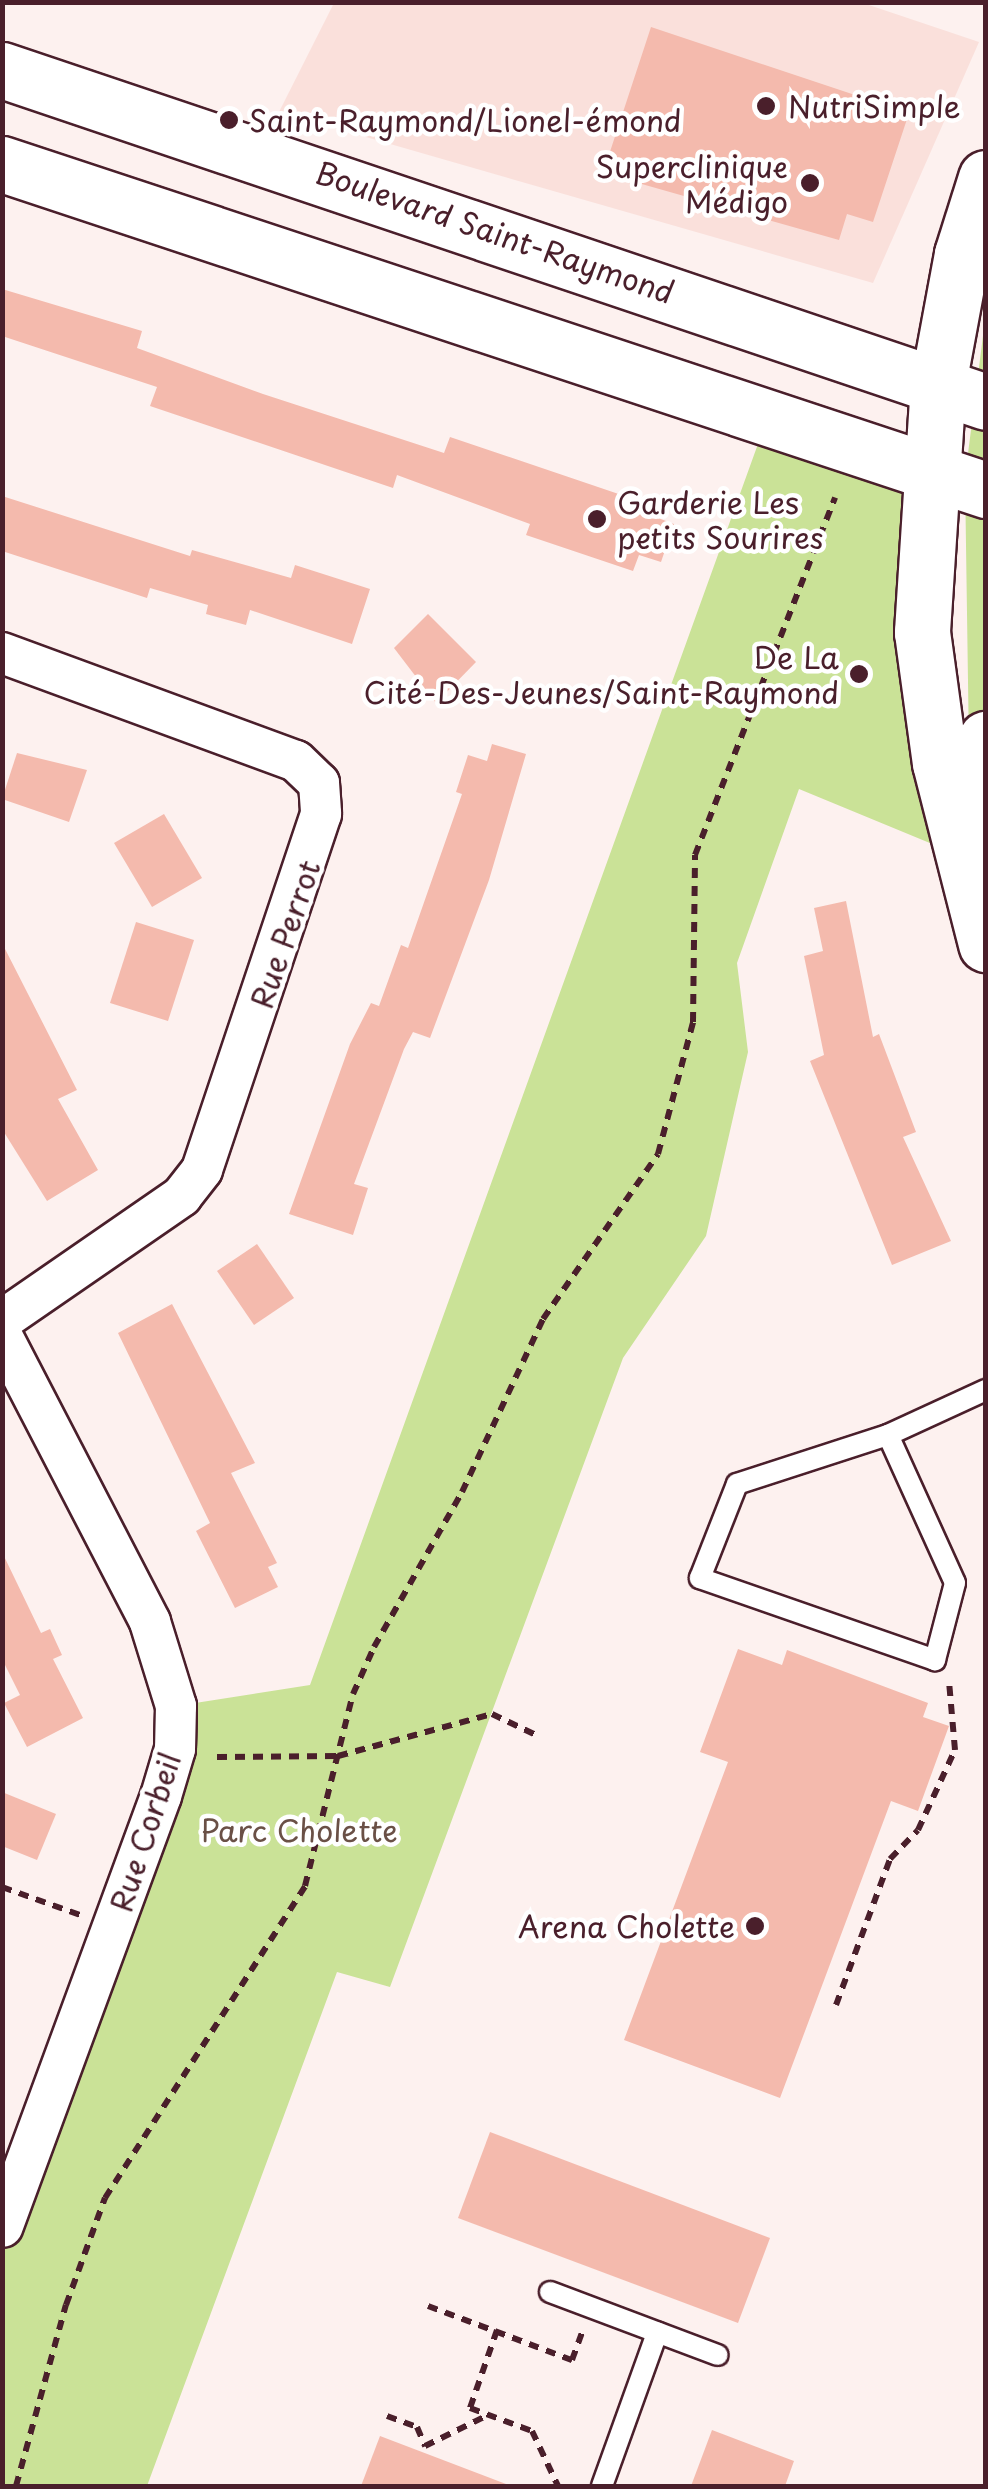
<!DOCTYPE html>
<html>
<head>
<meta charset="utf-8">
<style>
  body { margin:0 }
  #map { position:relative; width:988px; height:2489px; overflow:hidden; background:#fdf1ef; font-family:"Playpen Sans",sans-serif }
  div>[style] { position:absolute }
  .built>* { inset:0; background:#fae0db }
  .green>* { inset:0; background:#cae297 }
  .building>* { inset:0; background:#f4baad }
  .path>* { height:6px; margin-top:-3px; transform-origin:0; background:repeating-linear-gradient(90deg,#4a1f2b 0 10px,transparent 0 18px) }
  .roads { filter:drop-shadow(2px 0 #4a1f2b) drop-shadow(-2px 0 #4a1f2b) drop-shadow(0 2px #4a1f2b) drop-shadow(0 -2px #4a1f2b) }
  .lane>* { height:20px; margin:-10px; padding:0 10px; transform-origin:10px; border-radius:10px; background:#fff }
  .street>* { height:40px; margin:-20px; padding:0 20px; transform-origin:20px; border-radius:20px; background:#fff }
  .secondary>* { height:55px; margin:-27.5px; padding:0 27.5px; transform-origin:27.5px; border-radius:27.5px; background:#fff }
  .dots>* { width:28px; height:28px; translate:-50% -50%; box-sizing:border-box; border:5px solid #fff; border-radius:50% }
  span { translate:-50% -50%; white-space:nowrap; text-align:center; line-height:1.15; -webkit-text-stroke:9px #fff; paint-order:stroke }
  .poi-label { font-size:30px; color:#4a1f2b }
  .left { translate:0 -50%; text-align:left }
  .right { translate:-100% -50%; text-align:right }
  .street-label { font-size:30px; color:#4a1f2b }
  .park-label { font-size:30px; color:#6a5046 }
  .frame { position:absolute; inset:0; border:5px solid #4a1f2b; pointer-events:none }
</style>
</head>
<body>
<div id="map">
  <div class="built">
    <i style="clip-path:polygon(334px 3px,863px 3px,979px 42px,873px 283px,279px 112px)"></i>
  </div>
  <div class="green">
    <i style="clip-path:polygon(985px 320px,985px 944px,971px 860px,799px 789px,737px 963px,748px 1052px,706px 1236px,623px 1358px,390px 1987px,337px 1972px,147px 2486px,3px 2486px,2px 2227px,176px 1706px,310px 1685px,767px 419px,928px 473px,970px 818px,965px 477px)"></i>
  </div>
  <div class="building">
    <i style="clip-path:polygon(651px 27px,909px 113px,873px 222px,847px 214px,839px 240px,603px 173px)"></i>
    <i style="clip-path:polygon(2px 289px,142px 331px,137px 348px,263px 394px,444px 453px,450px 437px,654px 506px,650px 515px,674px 524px,661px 562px,639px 555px,633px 571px,526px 535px,530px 524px,397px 475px,393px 488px,150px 406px,157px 387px,2px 336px)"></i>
    <i style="clip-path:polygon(2px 496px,190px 556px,192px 550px,291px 578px,295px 565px,370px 589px,352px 644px,250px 610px,246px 625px,206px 614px,208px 605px,150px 588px,147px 598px,2px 551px)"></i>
    <i style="clip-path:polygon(428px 614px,476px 662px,436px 703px,394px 648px)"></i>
    <i style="clip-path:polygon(492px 744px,526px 754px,489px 880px,430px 1038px,413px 1032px,404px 1049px,354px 1184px,368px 1188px,353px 1235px,289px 1214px,350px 1044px,371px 1003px,379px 1006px,401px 945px,408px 948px,462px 794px,456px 792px,468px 755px,487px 761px)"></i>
    <i style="clip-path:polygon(17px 753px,87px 770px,69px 822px,2px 799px)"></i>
    <i style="clip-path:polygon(164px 814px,202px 878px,152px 907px,114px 843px)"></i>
    <i style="clip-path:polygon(846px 901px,873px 1037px,879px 1034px,916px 1132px,903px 1137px,951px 1241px,892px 1265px,810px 1061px,824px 1055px,804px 956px,823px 951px,814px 908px)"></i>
    <i style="clip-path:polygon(136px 922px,194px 940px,168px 1021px,110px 1003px)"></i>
    <i style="clip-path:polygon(2px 943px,77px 1090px,58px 1099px,98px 1170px,47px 1201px,2px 1129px)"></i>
    <i style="clip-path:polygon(257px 1244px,294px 1298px,254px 1325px,217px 1271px)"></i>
    <i style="clip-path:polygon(172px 1304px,255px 1463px,231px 1473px,277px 1563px,268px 1567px,278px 1587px,235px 1608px,196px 1531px,210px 1523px,118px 1333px)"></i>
    <i style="clip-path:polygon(2px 1552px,41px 1633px,50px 1629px,62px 1655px,53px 1659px,83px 1718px,27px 1747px,4px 1703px,20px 1695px,2px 1659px)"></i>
    <i style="clip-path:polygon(738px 1649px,782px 1665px,787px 1650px,928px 1703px,923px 1717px,949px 1726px,918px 1811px,891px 1801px,780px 2098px,624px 2040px,728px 1762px,700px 1752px)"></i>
    <i style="clip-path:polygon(2px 1792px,56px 1814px,37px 1860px,2px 1846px)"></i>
    <i style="clip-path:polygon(490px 2132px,770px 2238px,738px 2323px,458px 2218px)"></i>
    <i style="clip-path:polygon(712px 2430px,794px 2461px,785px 2486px,691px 2486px)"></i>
    <i style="clip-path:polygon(380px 2436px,506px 2484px,506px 2486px,361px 2486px)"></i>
  </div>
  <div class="path">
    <i style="left:217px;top:1757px;width:121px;rotate:-0.5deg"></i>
    <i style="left:338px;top:1756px;width:160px;rotate:-15.3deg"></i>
    <i style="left:492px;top:1714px;width:47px;rotate:25.5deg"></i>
    <i style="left:2px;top:1887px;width:83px;rotate:19.7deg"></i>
    <i style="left:836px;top:2005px;width:156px;rotate:-69.7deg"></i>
    <i style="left:890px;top:1859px;width:40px;rotate:-46deg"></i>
    <i style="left:918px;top:1830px;width:88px;rotate:-65.2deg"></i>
    <i style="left:955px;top:1750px;width:68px;rotate:-95deg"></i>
    <i style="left:428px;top:2306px;width:154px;rotate:20.6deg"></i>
    <i style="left:572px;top:2360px;width:29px;rotate:-70deg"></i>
    <i style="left:497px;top:2330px;width:83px;rotate:109.1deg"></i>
    <i style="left:470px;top:2408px;width:66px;rotate:20.4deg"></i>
    <i style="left:532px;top:2431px;width:61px;rotate:64.7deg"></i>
    <i style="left:387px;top:2416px;width:32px;rotate:20deg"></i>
    <i style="left:417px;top:2427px;width:21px;rotate:67deg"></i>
    <i style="left:425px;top:2446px;width:70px;rotate:-26.2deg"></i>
    <i style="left:16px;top:2486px;width:188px;rotate:-74.6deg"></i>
    <i style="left:66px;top:2305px;width:114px;rotate:-70deg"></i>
    <i style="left:105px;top:2198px;width:371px;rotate:-57.3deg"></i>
    <i style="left:305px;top:1886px;width:198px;rotate:-76deg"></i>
    <i style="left:353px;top:1694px;width:51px;rotate:-65.9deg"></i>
    <i style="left:374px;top:1647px;width:178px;rotate:-60.4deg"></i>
    <i style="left:462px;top:1492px;width:191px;rotate:-64.9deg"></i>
    <i style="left:543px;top:1319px;width:201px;rotate:-55.1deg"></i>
    <i style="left:658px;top:1154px;width:137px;rotate:-75.1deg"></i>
    <i style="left:693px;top:1022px;width:167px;rotate:-89.3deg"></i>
    <i style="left:695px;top:855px;width:384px;rotate:-68.6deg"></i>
  </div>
  <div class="roads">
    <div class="lane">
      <i style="left:888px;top:1435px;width:162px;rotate:65.6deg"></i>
      <i style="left:955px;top:1583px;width:80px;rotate:104.6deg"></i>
      <i style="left:935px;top:1660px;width:249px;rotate:-160.8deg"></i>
      <i style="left:700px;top:1578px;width:101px;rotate:-68.5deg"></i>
      <i style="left:737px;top:1484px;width:159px;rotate:-18deg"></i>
      <i style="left:888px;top:1435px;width:108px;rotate:-24.7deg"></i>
      <i style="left:550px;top:2292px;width:179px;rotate:20.6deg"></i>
      <i style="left:602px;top:2486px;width:163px;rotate:-70.2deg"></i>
    </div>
    <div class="street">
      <i style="left:2px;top:653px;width:313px;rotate:20.2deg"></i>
      <i style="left:296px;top:761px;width:32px;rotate:44deg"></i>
      <i style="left:319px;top:783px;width:31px;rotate:86deg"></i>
      <i style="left:321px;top:814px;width:375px;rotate:108.5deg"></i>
      <i style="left:202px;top:1170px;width:33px;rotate:128deg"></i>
      <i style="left:182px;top:1196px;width:219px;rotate:145.4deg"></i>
      <i style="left:2px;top:1336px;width:322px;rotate:62.6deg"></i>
      <i style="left:150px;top:1622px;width:88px;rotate:72.8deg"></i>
      <i style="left:176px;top:1706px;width:43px;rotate:91.3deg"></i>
      <i style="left:175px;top:1749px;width:49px;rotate:106.6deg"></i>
      <i style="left:161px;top:1796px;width:459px;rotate:110.2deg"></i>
    </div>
    <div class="secondary">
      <i style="left:2px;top:70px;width:1038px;rotate:18.64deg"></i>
      <i style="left:2px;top:164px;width:1037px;rotate:18.33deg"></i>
      <i style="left:986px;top:178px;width:80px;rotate:107.5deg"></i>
      <i style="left:962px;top:254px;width:132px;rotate:100.5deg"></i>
      <i style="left:938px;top:384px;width:249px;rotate:93.7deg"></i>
      <i style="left:922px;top:632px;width:132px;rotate:82.2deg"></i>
      <i style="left:940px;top:763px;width:187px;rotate:75.7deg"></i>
      <i style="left:973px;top:842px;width:104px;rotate:-82.8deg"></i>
    </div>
  </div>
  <div class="dots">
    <i style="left:766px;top:106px;background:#4a1f2b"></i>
    <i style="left:229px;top:120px;background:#4a1f2b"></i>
    <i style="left:810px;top:183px;background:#4a1f2b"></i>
    <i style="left:597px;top:519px;background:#4a1f2b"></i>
    <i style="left:859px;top:674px;background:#4a1f2b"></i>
    <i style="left:755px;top:1926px;background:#4a1f2b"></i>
  </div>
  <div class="poi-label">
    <span class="left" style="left:788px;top:106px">NutriSimple</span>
    <span class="left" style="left:249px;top:120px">Saint-Raymond/Lionel-émond</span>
    <span class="right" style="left:788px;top:183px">Superclinique<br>Médigo</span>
    <span class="left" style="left:617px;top:519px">Garderie Les<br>petits Sourires</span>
    <span class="right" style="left:839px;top:674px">De La<br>Cité-Des-Jeunes/Saint-Raymond</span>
    <span class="right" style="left:735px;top:1926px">Arena Cholette</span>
  </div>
  <div class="street-label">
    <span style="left:495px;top:232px;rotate:19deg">Boulevard Saint-Raymond</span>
    <span style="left:285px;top:934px;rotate:-71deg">Rue Perrot</span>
    <span style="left:145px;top:1832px;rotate:-72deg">Rue Corbeil</span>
  </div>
  <div class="park-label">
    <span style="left:299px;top:1830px">Parc Cholette</span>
  </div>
  <div class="frame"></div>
</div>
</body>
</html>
